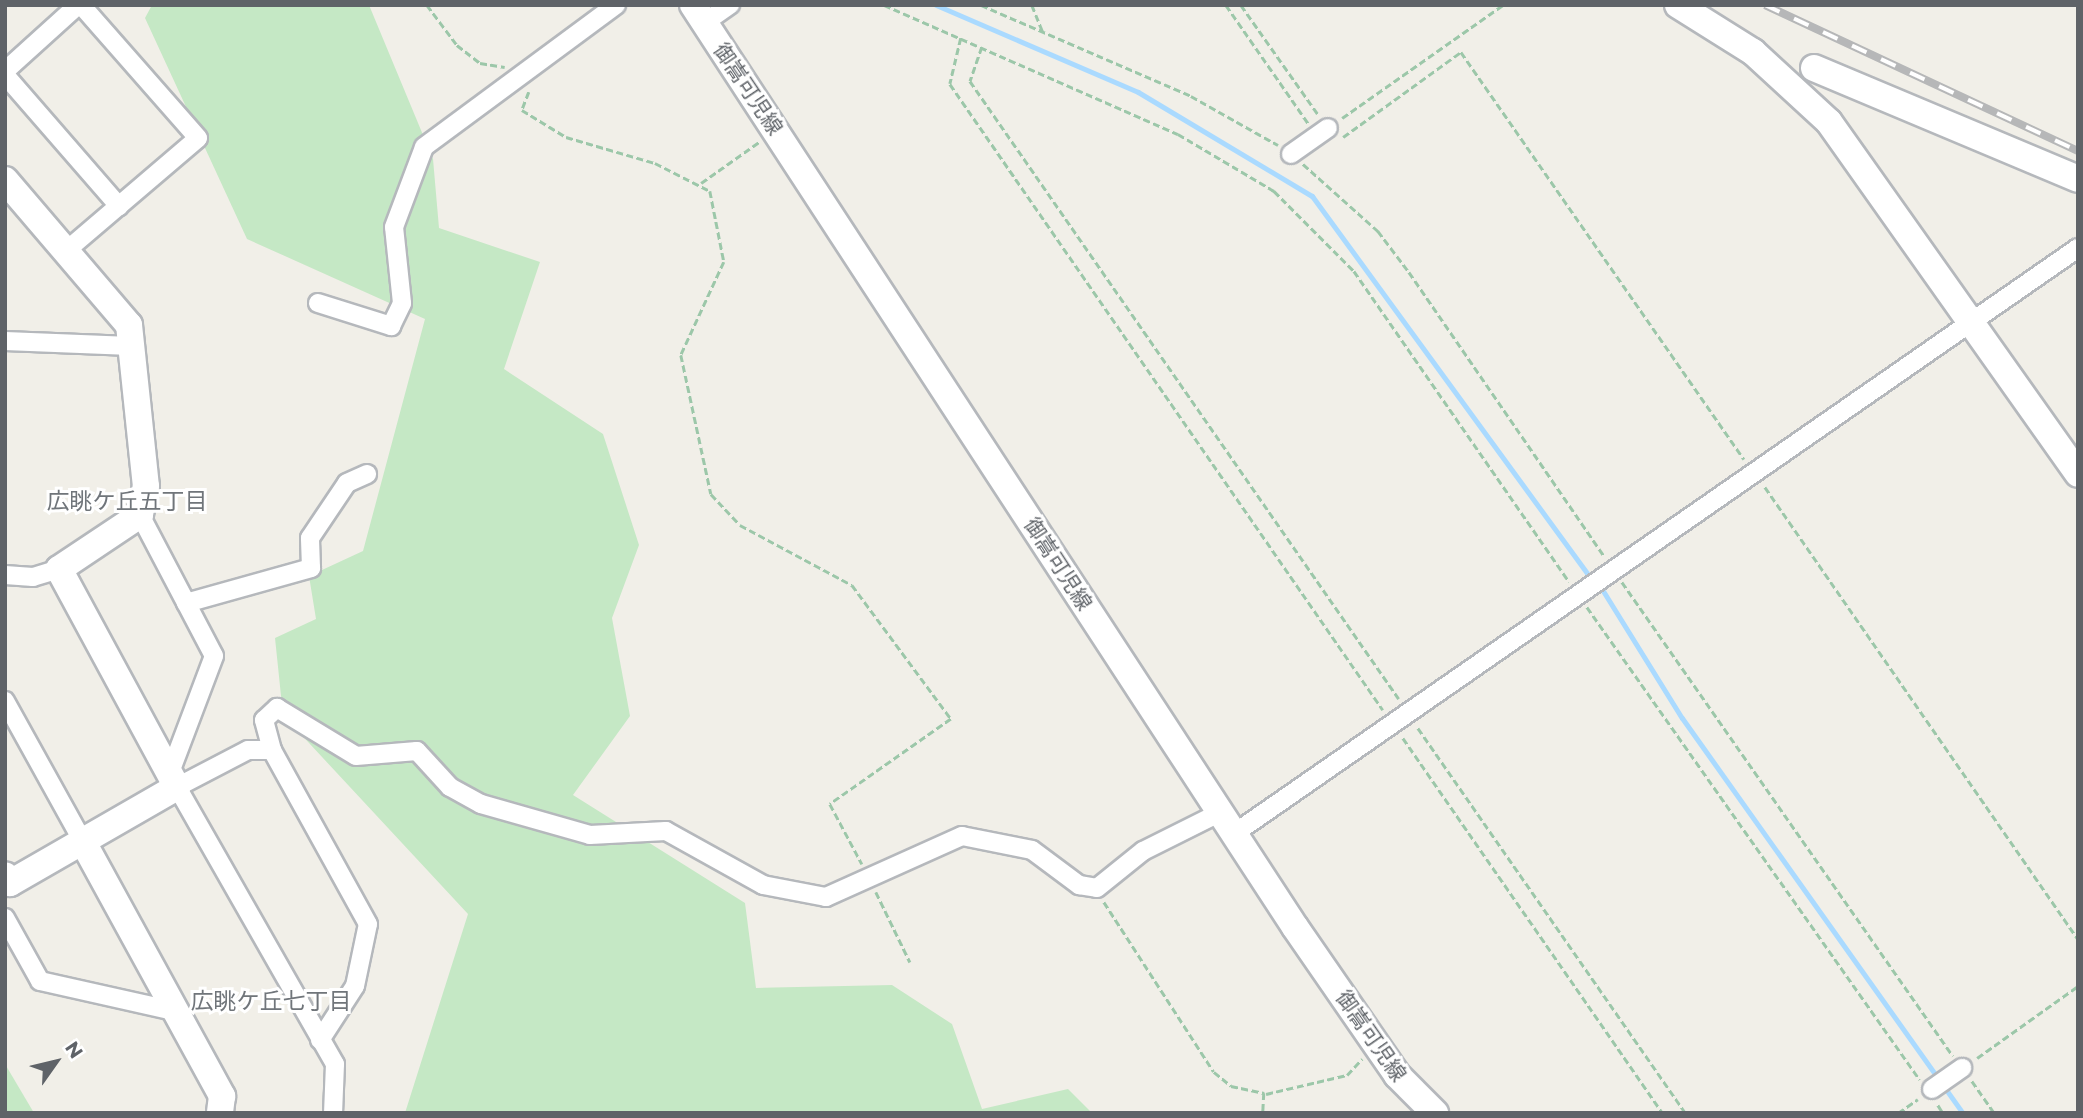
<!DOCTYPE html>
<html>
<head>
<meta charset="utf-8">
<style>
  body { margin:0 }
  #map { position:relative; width:2083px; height:1118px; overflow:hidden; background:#f1efe8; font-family:Montserrat,"Noto Sans JP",sans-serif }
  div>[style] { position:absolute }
  .green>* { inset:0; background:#c5e8c5 }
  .stream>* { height:5px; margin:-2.5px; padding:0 2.5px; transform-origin:2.5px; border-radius:2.5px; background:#aadaff }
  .path>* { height:2.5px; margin-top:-1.25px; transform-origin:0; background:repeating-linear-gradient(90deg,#9cc7a9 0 7px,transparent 0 10.5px) }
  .roads { filter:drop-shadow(2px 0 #b5b8bc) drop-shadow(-2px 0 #b5b8bc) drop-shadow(0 2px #b5b8bc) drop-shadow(0 -2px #b5b8bc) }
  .street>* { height:18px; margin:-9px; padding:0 9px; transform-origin:9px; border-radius:9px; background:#fff }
  .secondary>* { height:26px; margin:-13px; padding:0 13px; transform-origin:13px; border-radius:13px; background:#fff }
  .rail>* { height:8px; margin-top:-4px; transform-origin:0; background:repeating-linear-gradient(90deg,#fff 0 16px,#b6b7b8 0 32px); box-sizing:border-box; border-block:2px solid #b6b7b8 }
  span { translate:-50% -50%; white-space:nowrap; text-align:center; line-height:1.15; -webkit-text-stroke:6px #fff; paint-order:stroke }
  .street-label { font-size:21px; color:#5f6368 }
  .neighbourhood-label { font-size:23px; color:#70757a }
  .frame { position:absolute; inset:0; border:7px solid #5f6368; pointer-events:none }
  .north { position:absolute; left:21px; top:1027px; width:70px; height:70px; -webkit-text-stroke:5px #fff; paint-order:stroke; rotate:56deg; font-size:19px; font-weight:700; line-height:28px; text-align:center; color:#5f6368 }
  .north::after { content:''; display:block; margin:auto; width:24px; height:32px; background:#5f6368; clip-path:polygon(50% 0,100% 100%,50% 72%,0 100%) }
</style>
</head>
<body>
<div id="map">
  <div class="green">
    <i style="clip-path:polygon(152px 5px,369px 5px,433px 159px,439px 228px,540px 262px,504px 369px,603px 434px,639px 545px,612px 618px,630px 716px,573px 795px,745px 903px,756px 988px,892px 985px,952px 1024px,982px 1109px,1068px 1089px,1092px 1113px,405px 1113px,468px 914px,283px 715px,275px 638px,316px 619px,309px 576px,363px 551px,425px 319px,247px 239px,145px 18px)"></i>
    <i style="clip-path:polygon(5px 1064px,34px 1113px,5px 1113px)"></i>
  </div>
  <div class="stream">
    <i style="left:936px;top:5px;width:220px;rotate:23.3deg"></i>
    <i style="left:1138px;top:92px;width:203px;rotate:30.9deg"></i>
    <i style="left:1312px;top:196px;width:475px;rotate:53.9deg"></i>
    <i style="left:1600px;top:586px;width:155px;rotate:58.2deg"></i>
    <i style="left:1682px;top:718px;width:485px;rotate:54.6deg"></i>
  </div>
  <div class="path">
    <i style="left:427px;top:5px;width:50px;rotate:53.1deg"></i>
    <i style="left:457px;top:45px;width:29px;rotate:38deg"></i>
    <i style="left:480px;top:63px;width:25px;rotate:9deg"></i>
    <i style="left:884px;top:5px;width:321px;rotate:23.7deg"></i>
    <i style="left:1178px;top:134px;width:112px;rotate:30.7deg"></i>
    <i style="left:1274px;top:191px;width:113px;rotate:45deg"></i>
    <i style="left:1354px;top:271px;width:378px;rotate:55.3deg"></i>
    <i style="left:981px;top:5px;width:229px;rotate:23.4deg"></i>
    <i style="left:1191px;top:96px;width:100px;rotate:29.4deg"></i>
    <i style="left:1032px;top:5px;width:29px;rotate:68deg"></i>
    <i style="left:1226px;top:5px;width:144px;rotate:55.2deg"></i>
    <i style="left:1241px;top:5px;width:133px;rotate:54.8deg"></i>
    <i style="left:961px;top:38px;width:47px;rotate:103.4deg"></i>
    <i style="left:950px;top:84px;width:761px;rotate:55.33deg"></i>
    <i style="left:982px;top:47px;width:36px;rotate:109deg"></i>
    <i style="left:970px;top:81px;width:752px;rotate:55.23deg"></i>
    <i style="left:529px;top:92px;width:19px;rotate:111deg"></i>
    <i style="left:522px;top:110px;width:52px;rotate:31.5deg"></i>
    <i style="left:566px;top:137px;width:93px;rotate:16.3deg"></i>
    <i style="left:655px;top:163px;width:62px;rotate:27deg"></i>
    <i style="left:710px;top:191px;width:72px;rotate:78.8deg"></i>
    <i style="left:724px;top:262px;width:102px;rotate:114.8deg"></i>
    <i style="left:681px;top:355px;width:142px;rotate:77.8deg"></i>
    <i style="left:711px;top:494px;width:42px;rotate:46.9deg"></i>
    <i style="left:740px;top:525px;width:127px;rotate:28.2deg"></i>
    <i style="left:852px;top:585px;width:167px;rotate:53.5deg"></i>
    <i style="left:951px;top:719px;width:148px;rotate:144.9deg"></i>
    <i style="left:830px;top:804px;width:68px;rotate:61.9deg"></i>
    <i style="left:1342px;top:118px;width:197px;rotate:-35.1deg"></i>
    <i style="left:1343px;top:137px;width:145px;rotate:-35.8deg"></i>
    <i style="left:1461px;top:52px;width:496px;rotate:55.2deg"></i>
    <i style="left:1303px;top:164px;width:101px;rotate:41.8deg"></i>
    <i style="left:1378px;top:231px;width:51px;rotate:52.9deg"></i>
    <i style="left:1409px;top:272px;width:346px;rotate:55.5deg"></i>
    <i style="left:701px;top:183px;width:71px;rotate:-35.3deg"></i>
    <i style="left:1765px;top:487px;width:550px;rotate:55.3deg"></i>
    <i style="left:1622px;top:582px;width:578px;rotate:55.07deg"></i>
    <i style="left:1587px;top:607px;width:578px;rotate:54.85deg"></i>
    <i style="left:1418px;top:728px;width:469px;rotate:55.2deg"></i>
    <i style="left:1403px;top:738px;width:456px;rotate:55.3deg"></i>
    <i style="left:876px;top:892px;width:78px;rotate:64.1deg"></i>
    <i style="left:1104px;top:902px;width:202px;rotate:57.1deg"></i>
    <i style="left:1214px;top:1072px;width:22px;rotate:39deg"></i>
    <i style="left:1231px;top:1086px;width:34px;rotate:12deg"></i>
    <i style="left:1264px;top:1093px;width:20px;rotate:93deg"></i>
    <i style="left:1977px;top:1058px;width:124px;rotate:-35.5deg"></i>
    <i style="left:1972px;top:1081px;width:39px;rotate:55deg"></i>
    <i style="left:1266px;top:1094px;width:83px;rotate:-13.2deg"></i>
    <i style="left:1347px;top:1075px;width:22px;rotate:-47deg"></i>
    <i style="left:1938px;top:1105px;width:9px;rotate:58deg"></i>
    <i style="left:1898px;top:1113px;width:24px;rotate:-35deg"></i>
  </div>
  <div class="roads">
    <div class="street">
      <i style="left:704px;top:23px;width:32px;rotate:-35deg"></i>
      <i style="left:5px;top:71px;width:98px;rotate:-42.1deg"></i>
      <i style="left:5px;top:75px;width:174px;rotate:49deg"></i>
      <i style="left:1291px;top:154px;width:45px;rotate:-35.1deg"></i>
      <i style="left:67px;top:250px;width:172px;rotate:-40.5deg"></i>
      <i style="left:198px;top:138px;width:177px;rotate:-131.3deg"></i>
      <i style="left:318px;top:303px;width:77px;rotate:17.5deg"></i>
      <i style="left:391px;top:326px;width:25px;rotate:-64deg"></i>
      <i style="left:402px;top:303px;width:76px;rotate:-96deg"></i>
      <i style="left:394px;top:227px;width:85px;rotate:-69.4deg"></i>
      <i style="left:424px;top:147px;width:239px;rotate:-36.5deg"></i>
      <i style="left:5px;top:341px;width:126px;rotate:2.3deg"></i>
      <i style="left:140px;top:515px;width:159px;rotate:62.3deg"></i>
      <i style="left:214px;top:656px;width:122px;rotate:110.7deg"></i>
      <i style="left:5px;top:575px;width:28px;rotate:4deg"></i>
      <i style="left:33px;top:577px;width:27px;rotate:-17deg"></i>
      <i style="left:186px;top:603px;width:130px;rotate:-15.6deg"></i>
      <i style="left:311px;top:568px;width:30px;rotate:-92deg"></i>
      <i style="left:310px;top:538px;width:66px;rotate:-56.1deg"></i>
      <i style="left:347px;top:483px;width:22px;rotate:-24deg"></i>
      <i style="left:5px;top:701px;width:161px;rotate:61deg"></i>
      <i style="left:272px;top:750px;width:24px;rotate:180deg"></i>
      <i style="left:248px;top:750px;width:80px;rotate:152.5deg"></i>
      <i style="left:177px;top:787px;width:319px;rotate:60.3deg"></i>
      <i style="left:335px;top:1064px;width:49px;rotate:92.3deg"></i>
      <i style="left:1235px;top:833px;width:1026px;rotate:-34.76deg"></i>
      <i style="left:5px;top:918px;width:72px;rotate:60.9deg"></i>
      <i style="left:40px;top:981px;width:137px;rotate:12.6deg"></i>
      <i style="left:320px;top:1040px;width:64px;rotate:-57.1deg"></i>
      <i style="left:355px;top:986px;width:63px;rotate:-78.2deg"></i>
      <i style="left:368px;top:924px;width:199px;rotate:-118.9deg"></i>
      <i style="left:272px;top:750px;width:31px;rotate:-105deg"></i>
      <i style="left:264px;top:720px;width:18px;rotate:-43deg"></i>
      <i style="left:277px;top:708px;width:92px;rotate:31.3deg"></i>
      <i style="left:356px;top:756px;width:61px;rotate:-4.7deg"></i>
      <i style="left:417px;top:751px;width:49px;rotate:47.5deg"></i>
      <i style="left:450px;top:787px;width:35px;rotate:29deg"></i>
      <i style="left:481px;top:804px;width:113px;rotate:15.9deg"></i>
      <i style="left:590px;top:835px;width:76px;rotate:-3deg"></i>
      <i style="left:666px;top:831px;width:111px;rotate:29.1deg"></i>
      <i style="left:763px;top:885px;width:64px;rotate:10.8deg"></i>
      <i style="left:826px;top:897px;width:149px;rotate:-24.2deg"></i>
      <i style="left:962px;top:836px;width:71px;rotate:11.3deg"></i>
      <i style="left:1032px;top:850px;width:59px;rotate:36.7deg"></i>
      <i style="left:1079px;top:885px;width:18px;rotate:9deg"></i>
      <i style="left:1097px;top:888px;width:59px;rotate:-38.8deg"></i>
      <i style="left:1143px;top:851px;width:85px;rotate:-26.6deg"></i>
      <i style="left:1932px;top:1089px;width:37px;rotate:-35deg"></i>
    </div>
    <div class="secondary">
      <i style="left:693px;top:5px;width:1101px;rotate:56.86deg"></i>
      <i style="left:1295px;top:927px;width:180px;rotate:55.4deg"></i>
      <i style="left:1397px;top:1075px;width:54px;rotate:45deg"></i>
      <i style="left:1678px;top:5px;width:89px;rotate:32.1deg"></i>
      <i style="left:1753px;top:52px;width:103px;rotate:42.6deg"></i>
      <i style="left:1829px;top:122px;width:431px;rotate:54.7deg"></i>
      <i style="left:1814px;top:68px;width:286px;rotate:22.8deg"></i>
      <i style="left:5px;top:180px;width:191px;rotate:49.5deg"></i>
      <i style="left:129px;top:325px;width:162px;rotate:84deg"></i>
      <i style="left:146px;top:486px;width:30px;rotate:102deg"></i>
      <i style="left:140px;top:515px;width:97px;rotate:146.3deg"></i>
      <i style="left:59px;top:569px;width:248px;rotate:61.6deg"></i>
      <i style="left:177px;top:787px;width:193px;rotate:150.1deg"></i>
      <i style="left:10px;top:883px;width:9px;rotate:-122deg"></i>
      <i style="left:83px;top:842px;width:290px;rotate:61.3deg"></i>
      <i style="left:222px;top:1096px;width:17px;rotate:97deg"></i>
    </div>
  </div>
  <div class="rail">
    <i style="left:1765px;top:5px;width:345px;rotate:25deg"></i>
  </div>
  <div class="street-label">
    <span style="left:748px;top:89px;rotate:56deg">御嵩可児線</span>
    <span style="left:1058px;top:564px;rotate:57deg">御嵩可児線</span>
    <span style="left:1371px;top:1036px;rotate:55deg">御嵩可児線</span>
  </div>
  <div class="neighbourhood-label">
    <span style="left:127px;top:501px">広眺ケ丘五丁目</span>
    <span style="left:271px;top:1001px">広眺ケ丘七丁目</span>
  </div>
  <div class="frame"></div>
  <div class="north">N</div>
</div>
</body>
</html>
